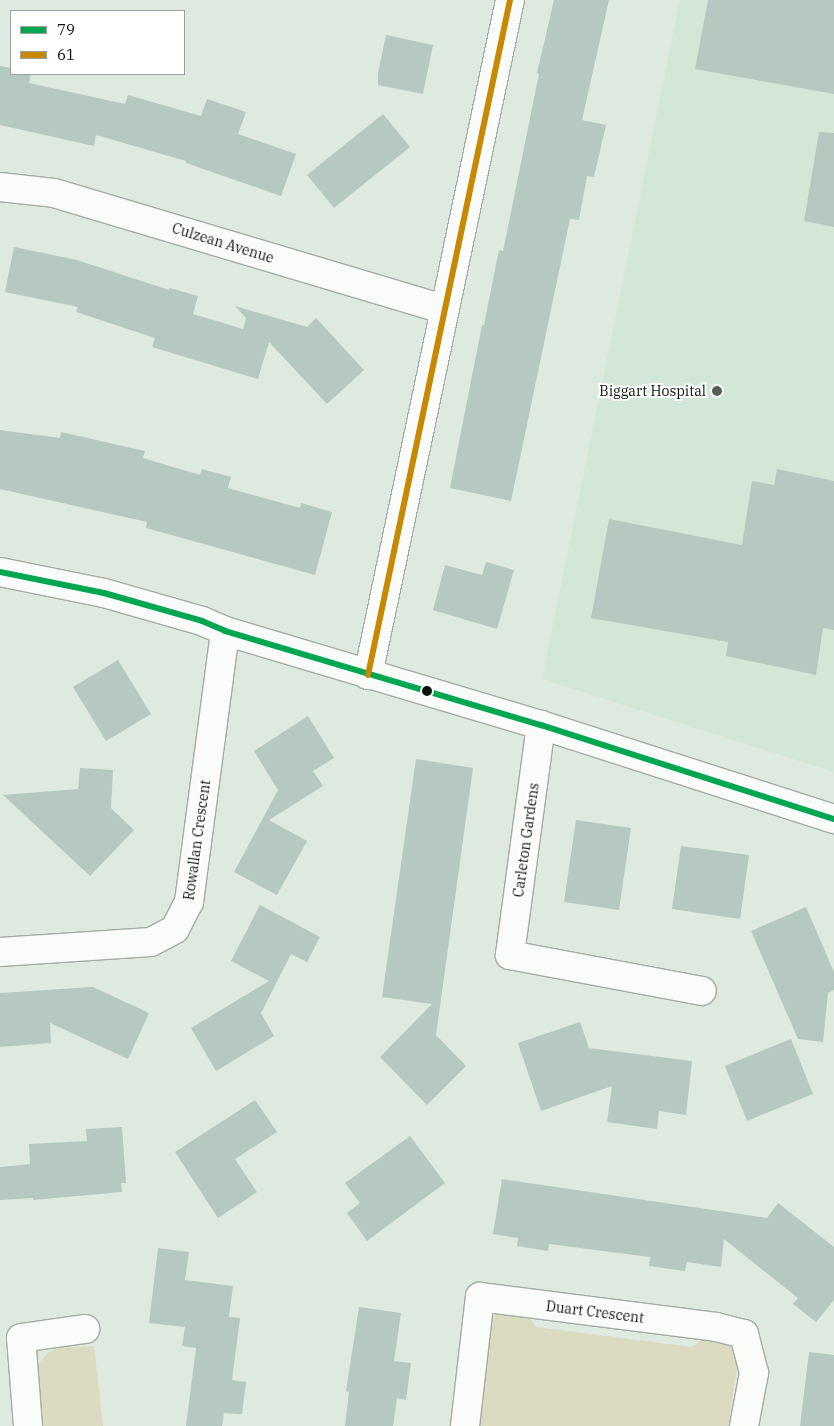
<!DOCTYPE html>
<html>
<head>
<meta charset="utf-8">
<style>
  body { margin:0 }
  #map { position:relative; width:834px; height:1426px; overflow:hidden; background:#dee9df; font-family:"IBM Plex Serif",serif }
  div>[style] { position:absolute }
  .built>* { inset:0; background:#d3e7d6 }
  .green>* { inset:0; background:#dadbc0 }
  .building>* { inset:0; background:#b6c9c0 }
  .roads { filter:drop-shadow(1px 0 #a3aca4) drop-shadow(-1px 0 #a3aca4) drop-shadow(0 1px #a3aca4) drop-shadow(0 -1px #a3aca4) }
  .minor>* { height:28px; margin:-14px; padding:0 14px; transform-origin:14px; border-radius:14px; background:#fafcfa }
  .tertiary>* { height:28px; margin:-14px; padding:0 14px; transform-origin:14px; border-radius:14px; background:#fafcfa }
  .bus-1>* { height:6px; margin:-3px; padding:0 3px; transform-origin:3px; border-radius:3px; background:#00a651 }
  .bus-2>* { height:6px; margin:-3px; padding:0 3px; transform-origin:3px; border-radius:3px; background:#c88902 }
  .dots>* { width:14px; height:14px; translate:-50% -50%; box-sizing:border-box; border:2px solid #fff; border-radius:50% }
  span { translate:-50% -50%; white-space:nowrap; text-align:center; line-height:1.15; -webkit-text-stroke:4px #fff; paint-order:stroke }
  .street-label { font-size:14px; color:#0b130c }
  .poi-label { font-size:14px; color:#0b130c }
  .right { translate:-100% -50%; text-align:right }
  .legend { position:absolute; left:10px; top:10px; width:175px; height:65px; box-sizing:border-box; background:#fff; border:1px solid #9da19e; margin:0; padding:6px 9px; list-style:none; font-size:15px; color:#0b130c }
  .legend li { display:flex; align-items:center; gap:10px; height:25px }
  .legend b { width:25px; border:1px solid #9da19e }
</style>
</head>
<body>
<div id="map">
  <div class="built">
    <i style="clip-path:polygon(680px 0,834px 0,834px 772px,542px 679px)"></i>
  </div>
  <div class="green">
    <i style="clip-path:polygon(499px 1312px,527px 1314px,536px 1327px,692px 1347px,703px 1339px,715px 1338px,726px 1341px,735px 1348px,738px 1361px,728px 1426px,474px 1426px,487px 1322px)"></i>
    <i style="clip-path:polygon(94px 1346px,103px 1426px,41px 1426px,35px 1368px,48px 1353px,57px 1348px)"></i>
  </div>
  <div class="building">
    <i style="clip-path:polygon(554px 0,609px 0,582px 120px,606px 125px,594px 177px,587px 176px,579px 220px,570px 219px,511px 501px,450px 488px,482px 325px,484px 325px,499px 250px,503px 251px,539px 74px,537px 73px)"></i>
    <i style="clip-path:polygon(708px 0,834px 0,834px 94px,695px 69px)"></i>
    <i style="clip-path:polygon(386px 35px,433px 45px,423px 94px,378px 85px,378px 73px)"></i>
    <i style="clip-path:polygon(0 66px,11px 68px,11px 74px,31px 74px,29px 83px,125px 104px,128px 95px,201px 116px,207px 99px,246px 112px,238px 134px,296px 154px,281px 196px,186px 163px,186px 161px,96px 135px,94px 146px,0 125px)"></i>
    <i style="clip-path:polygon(383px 114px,410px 147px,334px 208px,307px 175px)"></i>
    <i style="clip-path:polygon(819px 132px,834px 133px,834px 227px,804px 221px)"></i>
    <i style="clip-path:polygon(14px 247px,77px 260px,169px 290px,170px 288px,198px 296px,193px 314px,243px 329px,246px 318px,235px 306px,307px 327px,316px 318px,364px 370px,327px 404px,269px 342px,258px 379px,152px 347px,155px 338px,76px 312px,78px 307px,5px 292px)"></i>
    <i style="clip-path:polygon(0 430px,60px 438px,61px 432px,145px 451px,143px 458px,200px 475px,202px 469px,231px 477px,228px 488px,300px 508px,301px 503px,332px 512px,315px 575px,146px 528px,147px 522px,0 489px)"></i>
    <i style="clip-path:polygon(777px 469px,834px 481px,834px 630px,823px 628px,816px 675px,726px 656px,728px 642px,591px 618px,609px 519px,742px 545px,752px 481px,774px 485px)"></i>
    <i style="clip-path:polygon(486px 562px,514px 570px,497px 629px,433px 610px,445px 565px,482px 575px)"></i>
    <i style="clip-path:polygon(118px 660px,151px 714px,106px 741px,73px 687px)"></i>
    <i style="clip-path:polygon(308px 716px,334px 758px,313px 771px,323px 786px,269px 820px,307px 841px,277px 895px,234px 872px,278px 790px,254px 751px)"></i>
    <i style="clip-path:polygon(416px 759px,473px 768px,436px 1035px,466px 1066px,427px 1105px,380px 1057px,432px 1004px,382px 997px)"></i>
    <i style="clip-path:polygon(80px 768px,113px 770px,111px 808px,134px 830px,90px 876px,3px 795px,78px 789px)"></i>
    <i style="clip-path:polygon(576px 820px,631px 828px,619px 910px,564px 902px)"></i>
    <i style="clip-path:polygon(681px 846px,749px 855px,740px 919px,672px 909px)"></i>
    <i style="clip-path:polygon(260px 905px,320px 937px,307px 962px,291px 954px,261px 1013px,274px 1036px,216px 1071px,191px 1028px,269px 981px,231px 961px)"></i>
    <i style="clip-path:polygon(806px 907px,834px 972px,834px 990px,828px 993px,823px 1042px,798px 1039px,751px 931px)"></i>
    <i style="clip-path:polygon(93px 987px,149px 1013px,128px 1059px,50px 1023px,51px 1043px,0 1047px,0 993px)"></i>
    <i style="clip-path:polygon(580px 1022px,589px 1048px,692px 1061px,686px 1115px,659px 1111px,657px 1129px,607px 1122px,612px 1086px,541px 1111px,518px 1043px)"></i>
    <i style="clip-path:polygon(791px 1039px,813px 1094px,747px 1121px,725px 1066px)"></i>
    <i style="clip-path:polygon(255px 1100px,277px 1132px,235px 1159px,257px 1192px,218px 1218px,175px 1152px)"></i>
    <i style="clip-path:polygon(122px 1127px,126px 1183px,121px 1183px,122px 1192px,33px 1200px,33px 1198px,0 1200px,0 1167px,30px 1164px,29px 1144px,87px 1141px,86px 1129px)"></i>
    <i style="clip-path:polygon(410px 1136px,445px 1183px,367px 1241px,347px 1213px,360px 1203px,345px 1183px)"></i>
    <i style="clip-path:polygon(502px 1179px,767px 1218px,778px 1203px,834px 1247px,834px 1300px,816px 1322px,793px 1304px,798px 1298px,724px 1239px,721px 1267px,687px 1262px,685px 1271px,649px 1266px,650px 1257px,549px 1244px,548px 1251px,517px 1246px,518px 1238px,493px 1234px)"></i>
    <i style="clip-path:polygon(158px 1248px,189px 1252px,185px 1280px,233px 1286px,229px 1317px,240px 1318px,232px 1380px,246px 1382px,242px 1414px,224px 1413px,222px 1426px,186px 1426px,196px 1348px,182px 1346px,185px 1327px,149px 1323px)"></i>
    <i style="clip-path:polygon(359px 1307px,401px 1313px,394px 1361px,411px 1363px,406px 1400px,397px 1398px,393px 1426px,345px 1426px,349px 1392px,346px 1391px)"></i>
    <i style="clip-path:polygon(809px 1352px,834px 1355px,834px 1426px,800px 1426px)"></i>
  </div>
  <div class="roads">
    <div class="minor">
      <i style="left:0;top:187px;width:54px;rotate:6.3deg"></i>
      <i style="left:54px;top:193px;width:407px;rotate:16.6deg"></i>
      <i style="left:368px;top:675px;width:690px;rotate:-78.12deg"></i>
      <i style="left:541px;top:725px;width:232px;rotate:97.7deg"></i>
      <i style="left:510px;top:955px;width:195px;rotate:10.6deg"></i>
      <i style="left:0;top:952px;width:151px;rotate:-3.8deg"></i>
      <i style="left:151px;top:942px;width:27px;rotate:-28deg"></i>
      <i style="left:175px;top:929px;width:30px;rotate:-63deg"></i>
      <i style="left:189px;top:902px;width:273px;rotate:-82.4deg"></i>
      <i style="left:28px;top:1426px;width:88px;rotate:-94.5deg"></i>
      <i style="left:21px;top:1338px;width:65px;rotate:-8deg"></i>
      <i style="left:465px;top:1426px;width:130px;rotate:-83.4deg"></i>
      <i style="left:480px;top:1297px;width:238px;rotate:7.2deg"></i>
      <i style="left:716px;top:1327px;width:29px;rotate:14deg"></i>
      <i style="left:744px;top:1334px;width:40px;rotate:75.6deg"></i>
      <i style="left:754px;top:1373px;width:54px;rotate:100.7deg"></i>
    </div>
    <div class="tertiary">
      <i style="left:0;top:572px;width:106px;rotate:11.4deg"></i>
      <i style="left:104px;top:593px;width:102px;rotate:15.9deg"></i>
      <i style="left:202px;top:621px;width:25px;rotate:23deg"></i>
      <i style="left:225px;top:631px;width:330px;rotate:16.6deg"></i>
      <i style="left:541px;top:725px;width:308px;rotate:17.8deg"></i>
    </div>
  </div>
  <div class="bus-1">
    <i style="left:0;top:572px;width:106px;rotate:11.4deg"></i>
    <i style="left:104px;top:593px;width:102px;rotate:15.9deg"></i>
    <i style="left:202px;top:621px;width:25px;rotate:23deg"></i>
    <i style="left:225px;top:631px;width:330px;rotate:16.6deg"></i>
    <i style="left:541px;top:725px;width:308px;rotate:17.8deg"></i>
  </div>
  <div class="bus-2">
    <i style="left:368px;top:675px;width:690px;rotate:-78.12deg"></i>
  </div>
  <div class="dots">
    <i style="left:717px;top:391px;background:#555e56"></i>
    <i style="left:427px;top:691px;background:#0b130c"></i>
  </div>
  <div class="street-label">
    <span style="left:223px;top:243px;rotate:17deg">Culzean Avenue</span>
    <span style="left:197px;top:840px;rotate:-82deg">Rowallan Crescent</span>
    <span style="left:526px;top:840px;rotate:-82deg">Carleton Gardens</span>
    <span style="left:595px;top:1312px;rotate:7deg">Duart Crescent</span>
  </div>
  <div class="poi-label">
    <span class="right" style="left:706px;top:391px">Biggart Hospital</span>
  </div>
  <ul class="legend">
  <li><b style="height:6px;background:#00a651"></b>79</li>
  <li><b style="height:6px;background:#c88902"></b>61</li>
  </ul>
</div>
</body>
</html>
